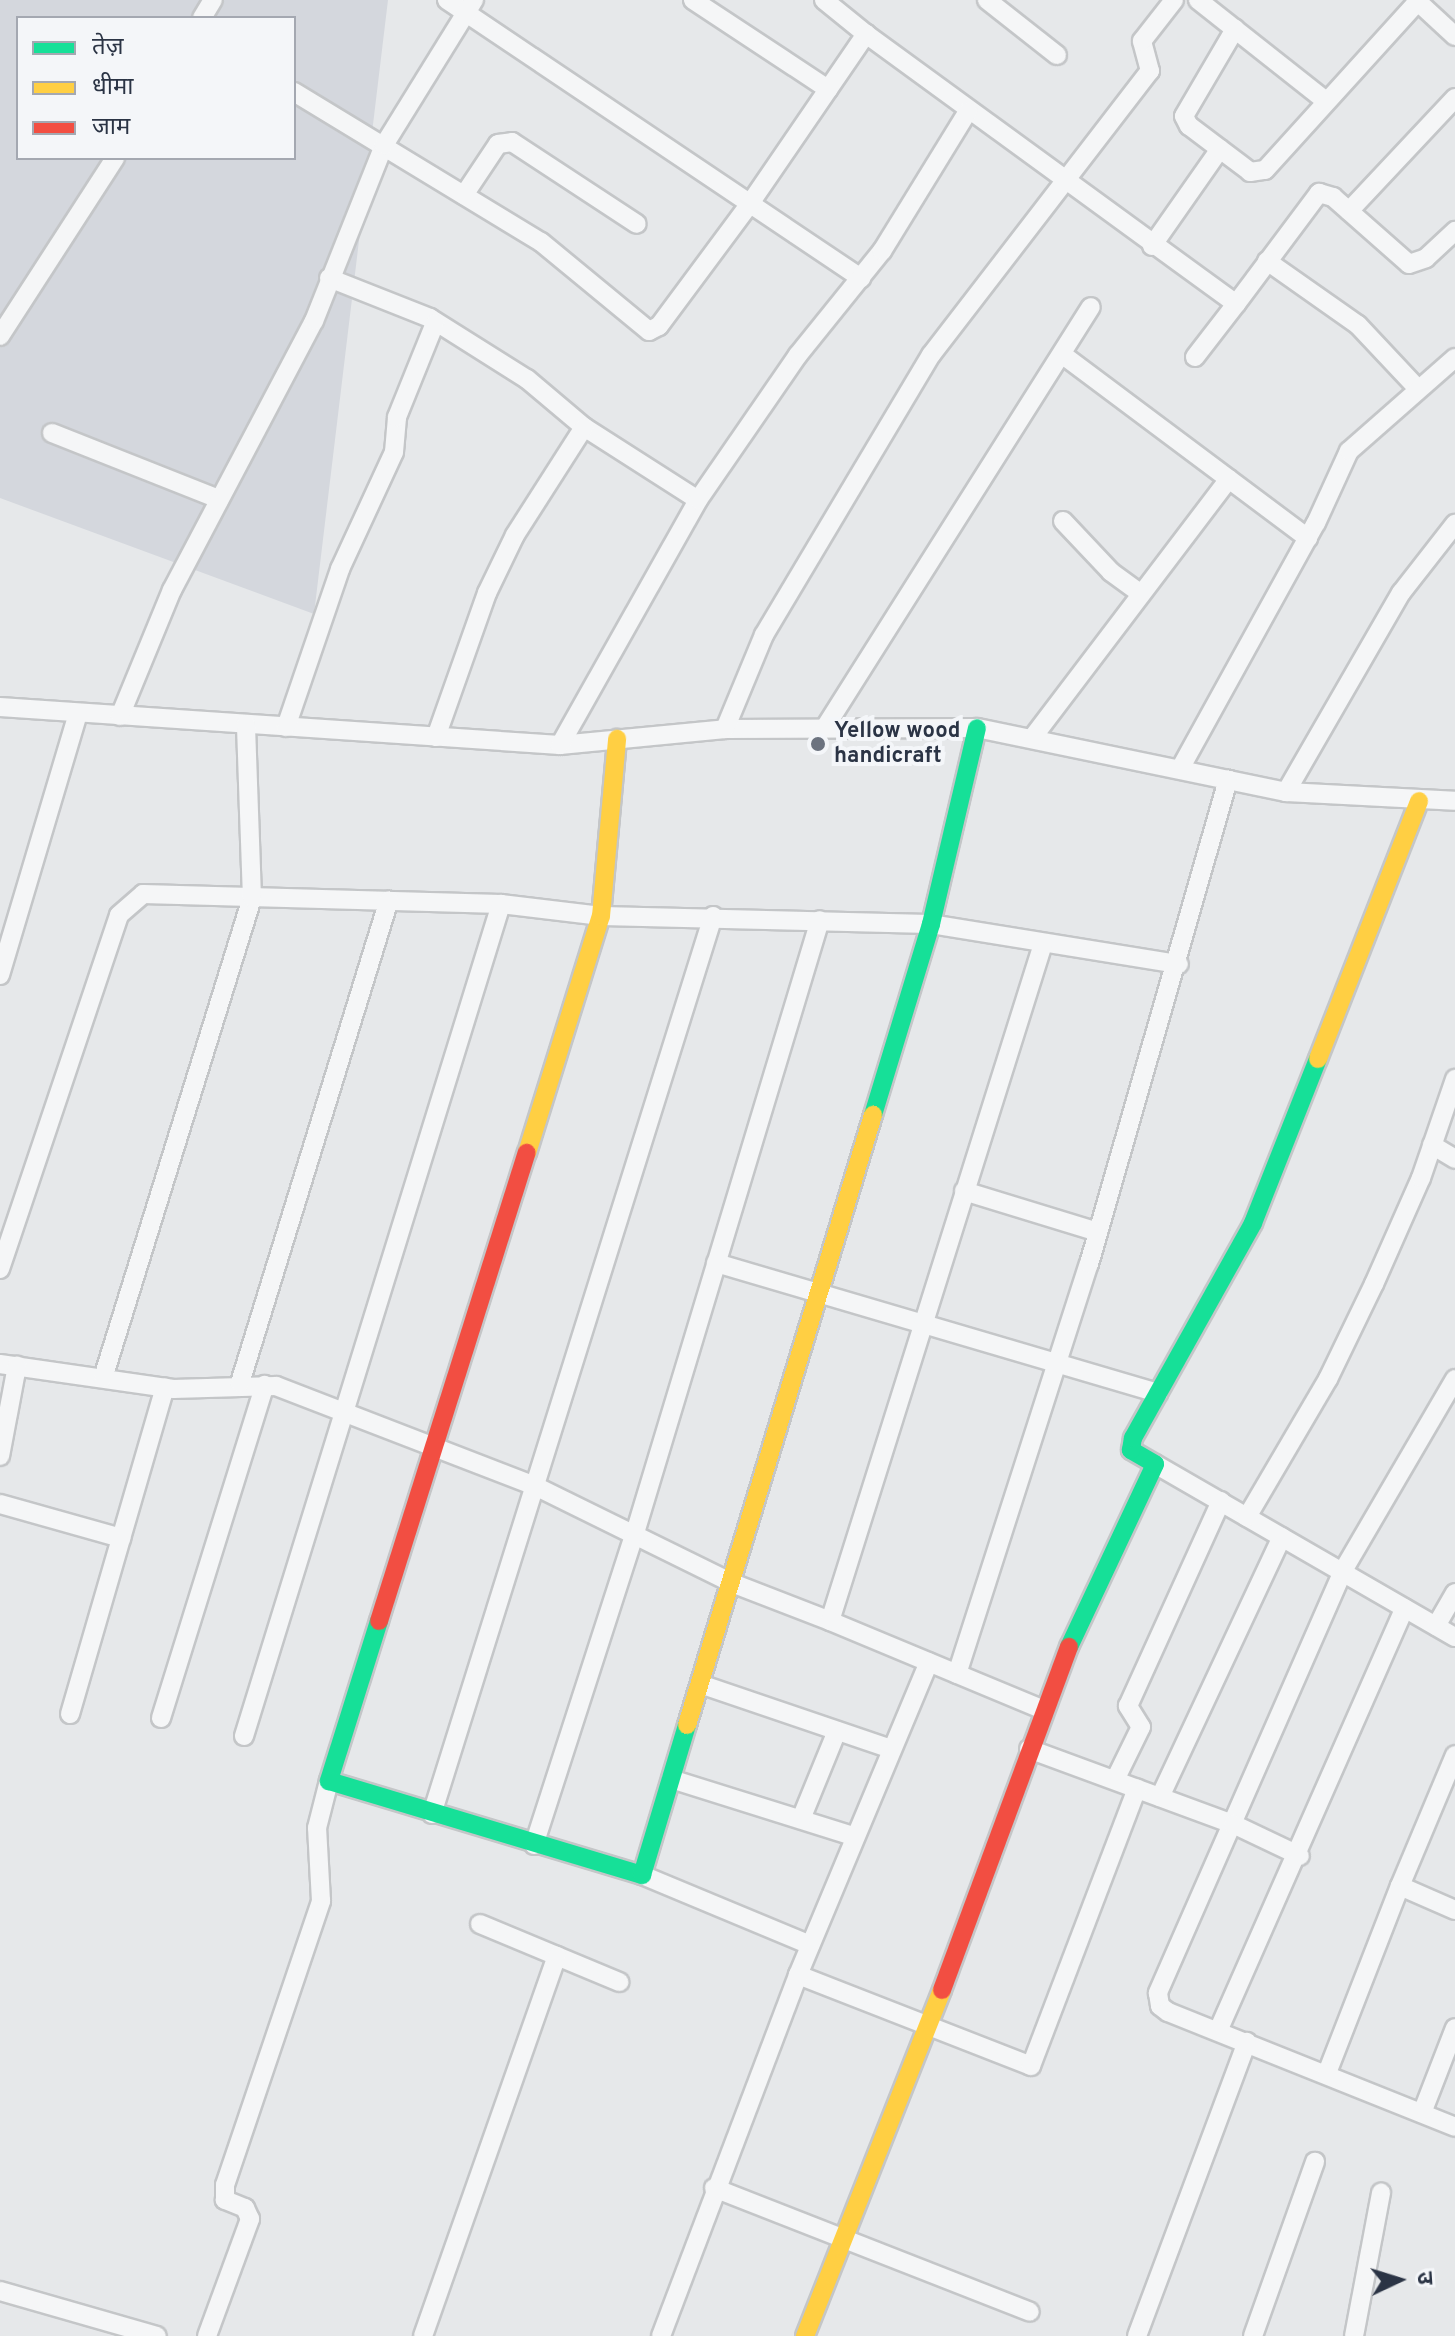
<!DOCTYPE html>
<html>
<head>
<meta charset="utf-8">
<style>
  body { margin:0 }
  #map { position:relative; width:1455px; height:2336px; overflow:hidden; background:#e6e8ea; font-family:Overpass,"Noto Sans Devanagari",sans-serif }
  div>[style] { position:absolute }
  .built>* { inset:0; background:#d4d7dd }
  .roads { filter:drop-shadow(2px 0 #c4c6c8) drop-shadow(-2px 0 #c4c6c8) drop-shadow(0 2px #c4c6c8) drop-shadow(0 -2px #c4c6c8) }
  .street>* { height:18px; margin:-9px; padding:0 9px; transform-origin:9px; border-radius:9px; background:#f5f6f7 }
  .fast>* { height:18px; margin:-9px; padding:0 9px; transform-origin:9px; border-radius:9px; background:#16e098 }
  .slow>* { height:18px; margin:-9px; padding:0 9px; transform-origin:9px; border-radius:9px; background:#ffcf43 }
  .jam>* { height:18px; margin:-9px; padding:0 9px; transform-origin:9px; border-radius:9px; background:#f24e42 }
  .dots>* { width:22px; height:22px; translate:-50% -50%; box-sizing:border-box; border:4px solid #f4f6f9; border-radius:50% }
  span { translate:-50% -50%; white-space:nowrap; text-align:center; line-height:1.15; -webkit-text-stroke:8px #f4f6f9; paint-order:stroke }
  .poi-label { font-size:22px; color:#2b3445; font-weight:700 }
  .left { translate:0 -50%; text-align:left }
  .legend { position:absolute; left:16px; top:16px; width:280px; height:144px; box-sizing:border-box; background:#f4f6f9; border:2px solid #a4a8b1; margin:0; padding:10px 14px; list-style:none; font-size:24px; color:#2b3445 }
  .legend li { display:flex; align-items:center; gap:16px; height:40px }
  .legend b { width:40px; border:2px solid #a4a8b1 }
  .north { position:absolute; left:1359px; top:2240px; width:80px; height:80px; -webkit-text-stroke:6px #f4f6f9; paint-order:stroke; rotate:86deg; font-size:22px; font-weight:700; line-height:32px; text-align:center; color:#2b3445 }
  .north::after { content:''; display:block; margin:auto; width:28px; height:36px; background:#2b3445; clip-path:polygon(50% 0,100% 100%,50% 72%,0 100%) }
</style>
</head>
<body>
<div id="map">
  <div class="built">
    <i style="clip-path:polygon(evenodd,0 0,388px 0,314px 614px,0 498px,0 0,18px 18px,294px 18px,294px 158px,18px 158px,18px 18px)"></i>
  </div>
  <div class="roads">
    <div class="street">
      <i style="left:447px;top:0;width:499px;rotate:33.9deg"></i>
      <i style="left:693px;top:0;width:162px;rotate:33.4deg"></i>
      <i style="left:824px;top:0;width:54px;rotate:39deg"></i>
      <i style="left:987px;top:0;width:89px;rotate:38.2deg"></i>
      <i style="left:1198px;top:0;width:163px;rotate:38.3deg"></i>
      <i style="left:1416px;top:0;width:53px;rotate:42.7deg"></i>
      <i style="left:202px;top:18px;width:21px;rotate:-59deg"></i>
      <i style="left:294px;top:92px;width:289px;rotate:31.3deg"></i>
      <i style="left:541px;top:242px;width:140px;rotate:39.5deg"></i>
      <i style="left:649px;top:331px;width:11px;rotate:-27deg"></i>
      <i style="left:659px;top:326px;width:154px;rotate:-53.4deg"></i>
      <i style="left:751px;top:202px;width:204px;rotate:-55.6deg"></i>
      <i style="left:866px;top:34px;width:458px;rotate:36.1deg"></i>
      <i style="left:1236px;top:304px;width:139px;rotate:-53.2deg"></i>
      <i style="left:1319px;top:193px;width:15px;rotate:16deg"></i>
      <i style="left:1333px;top:197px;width:101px;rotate:41.4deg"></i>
      <i style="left:1409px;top:264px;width:18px;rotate:-19deg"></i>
      <i style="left:1426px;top:258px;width:40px;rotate:-43deg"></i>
      <i style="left:1220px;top:149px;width:39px;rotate:-143deg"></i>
      <i style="left:1189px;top:126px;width:11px;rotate:-117deg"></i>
      <i style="left:1184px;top:116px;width:101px;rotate:-59.6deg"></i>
      <i style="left:464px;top:195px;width:61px;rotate:-56.3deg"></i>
      <i style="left:498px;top:144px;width:14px;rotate:-8deg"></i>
      <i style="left:512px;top:142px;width:149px;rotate:33.3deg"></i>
      <i style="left:1349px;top:211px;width:155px;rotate:-46.8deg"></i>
      <i style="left:1152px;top:246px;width:118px;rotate:-55deg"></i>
      <i style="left:1220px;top:149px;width:38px;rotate:37deg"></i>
      <i style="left:1250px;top:172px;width:15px;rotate:-8deg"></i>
      <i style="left:1265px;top:170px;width:229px;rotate:-47.8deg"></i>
      <i style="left:1267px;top:261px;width:111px;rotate:35.1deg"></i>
      <i style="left:1358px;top:325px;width:88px;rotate:46.8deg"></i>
      <i style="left:329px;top:278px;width:109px;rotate:21.6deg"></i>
      <i style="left:430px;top:318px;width:115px;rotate:32.2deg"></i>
      <i style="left:527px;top:379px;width:75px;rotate:40.1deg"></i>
      <i style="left:584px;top:427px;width:135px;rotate:32.6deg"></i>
      <i style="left:0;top:336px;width:212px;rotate:-57.1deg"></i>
      <i style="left:1063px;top:355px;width:306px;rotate:36.8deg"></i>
      <i style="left:1195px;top:357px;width:67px;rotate:-52.3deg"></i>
      <i style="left:52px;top:433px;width:180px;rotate:21.6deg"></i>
      <i style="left:1063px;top:521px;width:70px;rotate:46.7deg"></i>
      <i style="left:1111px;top:572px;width:37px;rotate:36deg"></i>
      <i style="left:0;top:707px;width:561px;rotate:3.88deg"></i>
      <i style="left:560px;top:745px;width:166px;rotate:-5.5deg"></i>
      <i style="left:725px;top:729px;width:252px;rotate:-0.2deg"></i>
      <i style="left:977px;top:728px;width:316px;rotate:11.7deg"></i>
      <i style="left:1286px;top:792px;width:169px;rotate:3deg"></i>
      <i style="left:120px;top:716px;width:136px;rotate:-67.6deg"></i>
      <i style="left:172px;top:590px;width:304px;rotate:-62.2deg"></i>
      <i style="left:314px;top:321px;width:189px;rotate:-68.3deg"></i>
      <i style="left:384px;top:145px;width:171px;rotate:-58.2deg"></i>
      <i style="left:286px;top:727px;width:167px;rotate:-71.1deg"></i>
      <i style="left:340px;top:569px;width:129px;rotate:-65.2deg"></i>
      <i style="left:394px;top:452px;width:35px;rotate:-85deg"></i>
      <i style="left:397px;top:417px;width:101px;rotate:-68deg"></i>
      <i style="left:725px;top:729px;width:102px;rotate:-67.5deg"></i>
      <i style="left:764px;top:635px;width:326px;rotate:-59.2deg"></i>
      <i style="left:931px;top:355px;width:359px;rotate:-52.4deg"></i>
      <i style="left:1150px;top:71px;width:31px;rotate:-105deg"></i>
      <i style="left:1142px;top:41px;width:52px;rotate:-52deg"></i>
      <i style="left:824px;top:729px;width:499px;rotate:-57.7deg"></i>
      <i style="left:436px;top:737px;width:153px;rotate:-70.5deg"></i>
      <i style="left:487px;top:593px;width:64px;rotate:-64.2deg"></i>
      <i style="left:515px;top:535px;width:128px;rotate:-57.4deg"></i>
      <i style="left:1033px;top:737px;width:324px;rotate:-52.8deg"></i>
      <i style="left:560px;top:745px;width:281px;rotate:-60.6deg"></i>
      <i style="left:698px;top:500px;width:176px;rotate:-55.4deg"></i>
      <i style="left:798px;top:355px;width:134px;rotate:-51.1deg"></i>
      <i style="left:882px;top:251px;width:164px;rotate:-58.4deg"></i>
      <i style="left:1180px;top:769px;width:281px;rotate:-61.1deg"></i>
      <i style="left:1316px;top:523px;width:79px;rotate:-65.4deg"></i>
      <i style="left:1349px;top:451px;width:141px;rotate:-41.3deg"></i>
      <i style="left:1286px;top:792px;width:230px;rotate:-60deg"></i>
      <i style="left:1401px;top:593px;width:88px;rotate:-52deg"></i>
      <i style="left:0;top:975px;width:273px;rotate:-73.4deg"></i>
      <i style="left:1432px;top:1145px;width:27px;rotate:31deg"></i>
      <i style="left:964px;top:1191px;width:140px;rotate:17deg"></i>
      <i style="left:716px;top:1263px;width:461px;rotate:16.4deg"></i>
      <i style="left:0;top:1269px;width:373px;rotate:-71.4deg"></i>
      <i style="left:119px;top:915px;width:32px;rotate:-41deg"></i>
      <i style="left:143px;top:894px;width:358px;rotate:1.6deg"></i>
      <i style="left:501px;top:904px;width:101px;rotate:6.8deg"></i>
      <i style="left:601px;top:916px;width:330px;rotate:1.4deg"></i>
      <i style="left:931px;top:924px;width:251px;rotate:9.2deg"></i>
      <i style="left:0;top:1364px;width:175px;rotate:8.2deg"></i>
      <i style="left:173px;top:1389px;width:103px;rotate:-1.7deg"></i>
      <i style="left:276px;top:1386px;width:278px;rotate:21.1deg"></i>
      <i style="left:535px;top:1486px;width:220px;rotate:26.2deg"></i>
      <i style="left:732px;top:1583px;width:105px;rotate:21.2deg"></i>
      <i style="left:830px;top:1621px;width:710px;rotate:-72.54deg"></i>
      <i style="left:103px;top:1378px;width:503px;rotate:-72.75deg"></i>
      <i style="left:252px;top:898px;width:174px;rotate:-92deg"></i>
      <i style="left:1455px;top:1379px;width:222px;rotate:120.3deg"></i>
      <i style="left:1343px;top:1571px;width:461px;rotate:113.7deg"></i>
      <i style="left:1158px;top:1993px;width:13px;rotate:81deg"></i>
      <i style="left:1160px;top:2006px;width:10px;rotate:37deg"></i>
      <i style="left:1168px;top:2012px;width:309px;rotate:21.8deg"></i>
      <i style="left:240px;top:1383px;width:505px;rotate:-72.86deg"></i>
      <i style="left:0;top:1456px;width:92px;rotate:-79.3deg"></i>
      <i style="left:1155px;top:1464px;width:346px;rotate:30deg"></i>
      <i style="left:0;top:1504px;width:126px;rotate:15.7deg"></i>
      <i style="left:1247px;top:1517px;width:160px;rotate:-59.6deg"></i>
      <i style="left:1328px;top:1379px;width:106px;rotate:-64.2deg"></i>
      <i style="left:1374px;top:1284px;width:116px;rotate:-66.1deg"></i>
      <i style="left:1421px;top:1178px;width:105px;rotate:-71deg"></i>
      <i style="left:830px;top:1621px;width:232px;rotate:22.6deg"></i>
      <i style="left:1436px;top:1626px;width:38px;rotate:-60deg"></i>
      <i style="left:957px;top:1674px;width:431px;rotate:-72.2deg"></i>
      <i style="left:1089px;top:1264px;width:504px;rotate:-73.98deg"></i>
      <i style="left:700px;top:1684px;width:202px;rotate:18.8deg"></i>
      <i style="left:70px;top:1714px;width:340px;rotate:-73.8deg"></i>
      <i style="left:161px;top:1718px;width:349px;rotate:-72.7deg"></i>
      <i style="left:244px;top:1736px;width:871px;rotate:-72.83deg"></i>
      <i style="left:1029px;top:1749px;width:217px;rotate:20.2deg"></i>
      <i style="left:1233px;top:1824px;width:74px;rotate:25.5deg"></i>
      <i style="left:671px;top:1779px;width:191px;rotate:17.4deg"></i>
      <i style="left:1115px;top:1780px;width:59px;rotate:-63.9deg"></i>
      <i style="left:1141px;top:1727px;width:25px;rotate:-122deg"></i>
      <i style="left:1128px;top:1706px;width:225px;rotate:-65.6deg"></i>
      <i style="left:1160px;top:1797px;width:287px;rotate:-64.9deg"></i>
      <i style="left:432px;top:1814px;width:941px;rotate:-72.62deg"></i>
      <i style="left:801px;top:1819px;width:95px;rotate:-67.8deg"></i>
      <i style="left:534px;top:1845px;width:328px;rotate:-72.1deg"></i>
      <i style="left:635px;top:1533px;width:640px;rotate:-73.21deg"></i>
      <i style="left:642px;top:1875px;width:182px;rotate:22.6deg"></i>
      <i style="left:1400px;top:1886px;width:142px;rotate:-67.2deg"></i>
      <i style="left:480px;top:1924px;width:151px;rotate:22.6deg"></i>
      <i style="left:798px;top:1975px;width:250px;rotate:21.3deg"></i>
      <i style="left:1031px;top:2066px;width:297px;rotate:-69.1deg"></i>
      <i style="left:1218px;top:2031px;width:462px;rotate:-66.2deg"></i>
      <i style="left:1327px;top:2073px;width:201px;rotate:-68.7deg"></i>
      <i style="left:1400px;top:1886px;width:60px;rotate:23.6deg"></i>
      <i style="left:1422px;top:2113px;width:91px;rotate:-68.8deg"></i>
      <i style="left:714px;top:2188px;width:339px;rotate:21.4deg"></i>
      <i style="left:0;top:2291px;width:163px;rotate:16deg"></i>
      <i style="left:207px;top:2336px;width:125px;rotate:-69.8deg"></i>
      <i style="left:250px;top:2219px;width:12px;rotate:-114deg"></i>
      <i style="left:245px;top:2208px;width:22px;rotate:-158deg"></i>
      <i style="left:225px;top:2200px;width:15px;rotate:-90deg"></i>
      <i style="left:225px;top:2185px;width:300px;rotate:-71.3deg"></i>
      <i style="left:321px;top:1901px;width:73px;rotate:-93.1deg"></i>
      <i style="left:317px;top:1828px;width:49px;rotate:-75.7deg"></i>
      <i style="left:423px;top:2336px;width:403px;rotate:-70.6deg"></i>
      <i style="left:661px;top:2336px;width:386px;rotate:-69.2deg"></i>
      <i style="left:798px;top:1975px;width:339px;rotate:-67.3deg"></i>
      <i style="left:1137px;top:2336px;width:314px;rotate:-69.5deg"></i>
      <i style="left:1253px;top:2336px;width:185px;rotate:-70.4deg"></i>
      <i style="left:1354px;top:2336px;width:146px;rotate:-79.3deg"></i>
    </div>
    <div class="fast">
      <i style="left:873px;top:1115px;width:200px;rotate:-73.1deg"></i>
      <i style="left:931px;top:924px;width:201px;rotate:-76.8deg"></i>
      <i style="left:379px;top:1621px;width:168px;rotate:107.4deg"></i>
      <i style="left:329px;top:1781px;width:327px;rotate:16.7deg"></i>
      <i style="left:642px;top:1875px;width:157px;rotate:-73.3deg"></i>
      <i style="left:1069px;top:1647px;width:202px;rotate:-64.8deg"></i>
      <i style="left:1155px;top:1464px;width:28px;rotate:-150deg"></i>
      <i style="left:1131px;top:1450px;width:12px;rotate:-81deg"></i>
      <i style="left:1133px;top:1438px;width:246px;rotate:-60.8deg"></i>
      <i style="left:1253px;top:1223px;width:176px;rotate:-68.4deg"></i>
    </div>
    <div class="slow">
      <i style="left:1318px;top:1059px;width:277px;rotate:-68.6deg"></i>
      <i style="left:527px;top:1153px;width:248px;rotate:-72.7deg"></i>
      <i style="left:601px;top:916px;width:178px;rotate:-84.8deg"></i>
      <i style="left:687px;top:1725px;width:638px;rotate:-73.04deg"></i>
      <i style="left:805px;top:2336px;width:372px;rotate:-68.4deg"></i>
    </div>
    <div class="jam">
      <i style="left:379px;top:1621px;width:491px;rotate:-72.5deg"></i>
      <i style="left:942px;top:1990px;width:366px;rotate:-69.7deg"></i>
    </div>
  </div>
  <div class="dots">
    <i style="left:818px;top:744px;background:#6c737f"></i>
  </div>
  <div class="poi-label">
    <span class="left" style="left:834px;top:744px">Yellow wood<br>handicraft</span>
  </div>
  <ul class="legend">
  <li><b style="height:10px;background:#16e098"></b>तेज़</li>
  <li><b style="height:10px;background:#ffcf43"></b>धीमा</li>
  <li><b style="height:10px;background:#f24e42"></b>जाम</li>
  </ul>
  <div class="north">उ</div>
</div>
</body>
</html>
